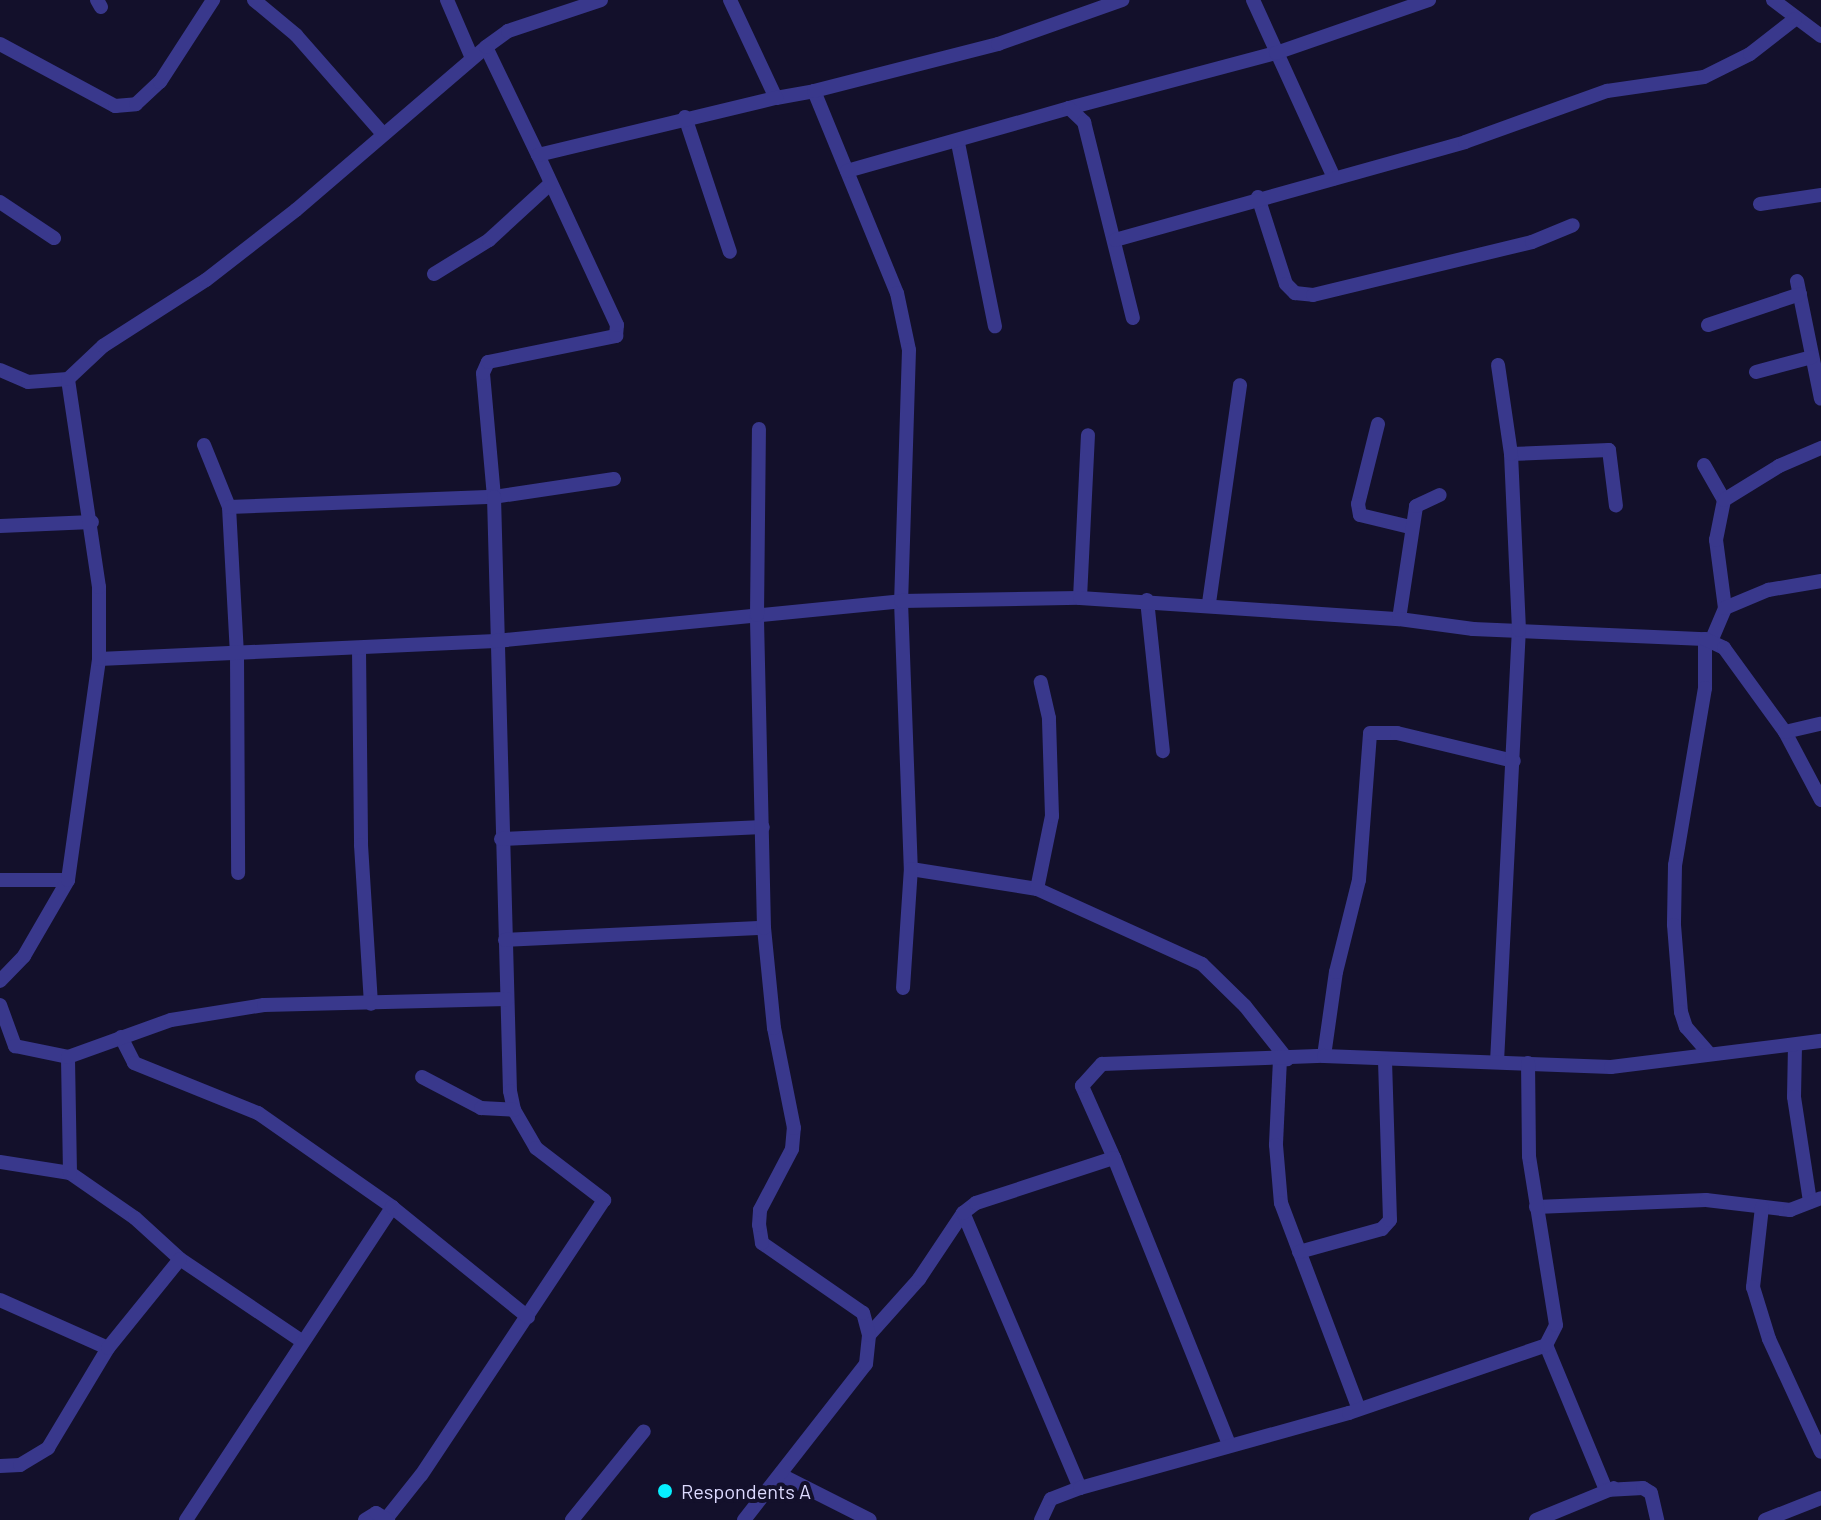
<!DOCTYPE html>
<html>
<head>
<meta charset="utf-8">
<style>
  body { margin:0 }
  #map { position:relative; width:1821px; height:1520px; overflow:hidden; background:#13102b; font-family:Barlow,sans-serif }
  div>[style] { position:absolute }
  .minor>* { height:14px; margin:-7px; padding:0 7px; transform-origin:7px; border-radius:7px; background:#39388c }
  .dots>* { width:22px; height:22px; translate:-50% -50%; box-sizing:border-box; border:4px solid #13102b; border-radius:50% }
  span { translate:-50% -50%; white-space:nowrap; text-align:center; line-height:1.15; -webkit-text-stroke:8px #13102b; paint-order:stroke }
  .poi-label { font-size:20px; color:#dddaff }
  .left { translate:0 -50%; text-align:left }
</style>
</head>
<body>
<div id="map">
  <div class="minor">
    <i style="left:97px;top:0;width:8px;rotate:60deg"></i>
    <i style="left:254px;top:0;width:55px;rotate:39.8deg"></i>
    <i style="left:296px;top:35px;width:130px;rotate:48.7deg"></i>
    <i style="left:447px;top:0;width:63px;rotate:66.7deg"></i>
    <i style="left:730px;top:0;width:108px;rotate:64.9deg"></i>
    <i style="left:776px;top:98px;width:39px;rotate:-10deg"></i>
    <i style="left:814px;top:91px;width:218px;rotate:67.7deg"></i>
    <i style="left:897px;top:293px;width:58px;rotate:78.1deg"></i>
    <i style="left:909px;top:350px;width:251px;rotate:91.8deg"></i>
    <i style="left:901px;top:601px;width:268px;rotate:87.9deg"></i>
    <i style="left:911px;top:869px;width:128px;rotate:9deg"></i>
    <i style="left:1037px;top:889px;width:181px;rotate:24.4deg"></i>
    <i style="left:1202px;top:964px;width:60px;rotate:44.3deg"></i>
    <i style="left:1245px;top:1006px;width:68px;rotate:51.6deg"></i>
    <i style="left:1253px;top:0;width:196px;rotate:65.5deg"></i>
    <i style="left:1773px;top:0;width:60px;rotate:36.9deg"></i>
    <i style="left:0;top:44px;width:131px;rotate:28.3deg"></i>
    <i style="left:115px;top:106px;width:21px;rotate:-5deg"></i>
    <i style="left:136px;top:104px;width:33px;rotate:-43deg"></i>
    <i style="left:160px;top:82px;width:98px;rotate:-57.1deg"></i>
    <i style="left:486px;top:47px;width:120px;rotate:64.3deg"></i>
    <i style="left:814px;top:91px;width:190px;rotate:-14.3deg"></i>
    <i style="left:998px;top:44px;width:132px;rotate:-19.5deg"></i>
    <i style="left:1069px;top:108px;width:214px;rotate:-14.9deg"></i>
    <i style="left:1276px;top:53px;width:162px;rotate:-19.1deg"></i>
    <i style="left:685px;top:117px;width:142px;rotate:71.6deg"></i>
    <i style="left:958px;top:143px;width:187px;rotate:78.6deg"></i>
    <i style="left:847px;top:171px;width:231px;rotate:-15.8deg"></i>
    <i style="left:1069px;top:108px;width:21px;rotate:43deg"></i>
    <i style="left:1084px;top:122px;width:202px;rotate:76deg"></i>
    <i style="left:1258px;top:197px;width:91px;rotate:72.2deg"></i>
    <i style="left:1286px;top:284px;width:13px;rotate:45deg"></i>
    <i style="left:1295px;top:293px;width:18px;rotate:6deg"></i>
    <i style="left:1313px;top:295px;width:225px;rotate:-13.6deg"></i>
    <i style="left:1532px;top:242px;width:44px;rotate:-22.5deg"></i>
    <i style="left:0;top:202px;width:65px;rotate:33.7deg"></i>
    <i style="left:1760px;top:204px;width:62px;rotate:-8.4deg"></i>
    <i style="left:1115px;top:240px;width:363px;rotate:-15.6deg"></i>
    <i style="left:1465px;top:142px;width:151px;rotate:-19.8deg"></i>
    <i style="left:1607px;top:91px;width:98px;rotate:-8.2deg"></i>
    <i style="left:1704px;top:77px;width:51px;rotate:-26.6deg"></i>
    <i style="left:1750px;top:54px;width:57px;rotate:-37.9deg"></i>
    <i style="left:434px;top:274px;width:65px;rotate:-31.7deg"></i>
    <i style="left:489px;top:240px;width:80px;rotate:-42.5deg"></i>
    <i style="left:1797px;top:281px;width:120px;rotate:78.5deg"></i>
    <i style="left:1708px;top:325px;width:97px;rotate:-18.6deg"></i>
    <i style="left:0;top:370px;width:30px;rotate:23deg"></i>
    <i style="left:28px;top:382px;width:40px;rotate:-4.3deg"></i>
    <i style="left:1756px;top:372px;width:58px;rotate:-15deg"></i>
    <i style="left:1378px;top:424px;width:82px;rotate:104deg"></i>
    <i style="left:1358px;top:504px;width:11px;rotate:80deg"></i>
    <i style="left:1360px;top:515px;width:51px;rotate:13.5deg"></i>
    <i style="left:204px;top:445px;width:67px;rotate:68deg"></i>
    <i style="left:229px;top:507px;width:148px;rotate:86.9deg"></i>
    <i style="left:237px;top:655px;width:218px;rotate:89.7deg"></i>
    <i style="left:1511px;top:454px;width:98px;rotate:-2.3deg"></i>
    <i style="left:1609px;top:450px;width:56px;rotate:82.9deg"></i>
    <i style="left:1704px;top:465px;width:40px;rotate:60.3deg"></i>
    <i style="left:614px;top:479px;width:121px;rotate:171.5deg"></i>
    <i style="left:494px;top:497px;width:124px;rotate:-95.1deg"></i>
    <i style="left:483px;top:373px;width:12px;rotate:-66deg"></i>
    <i style="left:488px;top:362px;width:131px;rotate:-11.5deg"></i>
    <i style="left:616px;top:336px;width:11px;rotate:-85deg"></i>
    <i style="left:617px;top:325px;width:187px;rotate:-114.9deg"></i>
    <i style="left:538px;top:155px;width:245px;rotate:-13.5deg"></i>
    <i style="left:229px;top:507px;width:265px;rotate:-2.2deg"></i>
    <i style="left:494px;top:497px;width:594px;rotate:88.46deg"></i>
    <i style="left:510px;top:1091px;width:19px;rotate:78deg"></i>
    <i style="left:514px;top:1110px;width:44px;rotate:59.9deg"></i>
    <i style="left:536px;top:1148px;width:86px;rotate:37.4deg"></i>
    <i style="left:604px;top:1200px;width:330px;rotate:123.6deg"></i>
    <i style="left:421px;top:1475px;width:56px;rotate:128.5deg"></i>
    <i style="left:0;top:526px;width:92px;rotate:-2.5deg"></i>
    <i style="left:1080px;top:598px;width:163px;rotate:-87.2deg"></i>
    <i style="left:1147px;top:600px;width:152px;rotate:84deg"></i>
    <i style="left:1209px;top:603px;width:220px;rotate:-81.9deg"></i>
    <i style="left:1725px;top:608px;width:69px;rotate:-97.5deg"></i>
    <i style="left:1716px;top:540px;width:41px;rotate:-78.7deg"></i>
    <i style="left:1724px;top:500px;width:65px;rotate:-31.7deg"></i>
    <i style="left:1779px;top:466px;width:46px;rotate:-23.2deg"></i>
    <i style="left:1399px;top:619px;width:114px;rotate:-81.4deg"></i>
    <i style="left:1416px;top:506px;width:26px;rotate:-25deg"></i>
    <i style="left:1705px;top:639px;width:49px;rotate:90deg"></i>
    <i style="left:1705px;top:688px;width:180px;rotate:99.6deg"></i>
    <i style="left:1675px;top:865px;width:60px;rotate:91deg"></i>
    <i style="left:1674px;top:925px;width:87px;rotate:85.4deg"></i>
    <i style="left:1681px;top:1012px;width:16px;rotate:72deg"></i>
    <i style="left:1686px;top:1027px;width:35px;rotate:49deg"></i>
    <i style="left:1712px;top:639px;width:34px;rotate:-67deg"></i>
    <i style="left:1725px;top:608px;width:47px;rotate:-22.7deg"></i>
    <i style="left:1768px;top:590px;width:54px;rotate:-9.6deg"></i>
    <i style="left:359px;top:649px;width:196px;rotate:89.4deg"></i>
    <i style="left:361px;top:845px;width:159px;rotate:86.4deg"></i>
    <i style="left:99px;top:659px;width:397px;rotate:-2.6deg"></i>
    <i style="left:496px;top:641px;width:407px;rotate:-5.6deg"></i>
    <i style="left:901px;top:601px;width:179px;rotate:-1deg"></i>
    <i style="left:1080px;top:598px;width:320px;rotate:3.8deg"></i>
    <i style="left:1399px;top:619px;width:75px;rotate:7.7deg"></i>
    <i style="left:1473px;top:629px;width:232px;rotate:2.5deg"></i>
    <i style="left:1705px;top:639px;width:21px;rotate:25deg"></i>
    <i style="left:1724px;top:648px;width:104px;rotate:54deg"></i>
    <i style="left:1785px;top:732px;width:77px;rotate:62.1deg"></i>
    <i style="left:1785px;top:732px;width:37px;rotate:-13deg"></i>
    <i style="left:501px;top:839px;width:262px;rotate:-2.6deg"></i>
    <i style="left:0;top:880px;width:68px"></i>
    <i style="left:1037px;top:889px;width:75px;rotate:-78.4deg"></i>
    <i style="left:1052px;top:816px;width:98px;rotate:-91.8deg"></i>
    <i style="left:1049px;top:718px;width:37px;rotate:-103deg"></i>
    <i style="left:505px;top:940px;width:259px;rotate:-2.7deg"></i>
    <i style="left:0;top:981px;width:35px;rotate:-46deg"></i>
    <i style="left:24px;top:956px;width:88px;rotate:-59.9deg"></i>
    <i style="left:68px;top:880px;width:223px;rotate:-82deg"></i>
    <i style="left:99px;top:659px;width:72px;rotate:-90deg"></i>
    <i style="left:99px;top:587px;width:210px;rotate:-98.5deg"></i>
    <i style="left:68px;top:379px;width:48px;rotate:-43.3deg"></i>
    <i style="left:103px;top:346px;width:122px;rotate:-32.7deg"></i>
    <i style="left:206px;top:280px;width:114px;rotate:-37.9deg"></i>
    <i style="left:296px;top:210px;width:250px;rotate:-40.6deg"></i>
    <i style="left:486px;top:47px;width:27px;rotate:-36deg"></i>
    <i style="left:508px;top:31px;width:98px;rotate:-18.4deg"></i>
    <i style="left:903px;top:988px;width:119px;rotate:-86.2deg"></i>
    <i style="left:0;top:1005px;width:44px;rotate:69.9deg"></i>
    <i style="left:15px;top:1046px;width:54px;rotate:11.7deg"></i>
    <i style="left:121px;top:1037px;width:29px;rotate:63deg"></i>
    <i style="left:134px;top:1063px;width:134px;rotate:22deg"></i>
    <i style="left:258px;top:1113px;width:164px;rotate:35deg"></i>
    <i style="left:1795px;top:1045px;width:52px;rotate:91.1deg"></i>
    <i style="left:1794px;top:1097px;width:106px;rotate:81.3deg"></i>
    <i style="left:1324px;top:1056px;width:85px;rotate:-81.9deg"></i>
    <i style="left:1336px;top:972px;width:95px;rotate:-76deg"></i>
    <i style="left:1359px;top:880px;width:147px;rotate:-85.7deg"></i>
    <i style="left:1370px;top:733px;width:27px"></i>
    <i style="left:1397px;top:733px;width:120px;rotate:13.5deg"></i>
    <i style="left:1280px;top:1059px;width:86px;rotate:92.7deg"></i>
    <i style="left:1276px;top:1145px;width:58px;rotate:85.1deg"></i>
    <i style="left:1281px;top:1203px;width:220px;rotate:69.3deg"></i>
    <i style="left:1497px;top:1062px;width:433px;rotate:-87.1deg"></i>
    <i style="left:1519px;top:630px;width:176px;rotate:-92.6deg"></i>
    <i style="left:1511px;top:454px;width:90px;rotate:-98.3deg"></i>
    <i style="left:422px;top:1077px;width:67px;rotate:27.7deg"></i>
    <i style="left:481px;top:1108px;width:33px;rotate:3deg"></i>
    <i style="left:1114px;top:1158px;width:79px;rotate:-114deg"></i>
    <i style="left:1082px;top:1086px;width:30px;rotate:-48deg"></i>
    <i style="left:1102px;top:1064px;width:222px;rotate:-2.1deg"></i>
    <i style="left:1324px;top:1056px;width:287px;rotate:2.2deg"></i>
    <i style="left:1611px;top:1067px;width:212px;rotate:-7.1deg"></i>
    <i style="left:0;top:1162px;width:71px;rotate:8.9deg"></i>
    <i style="left:70px;top:1173px;width:79px;rotate:34.7deg"></i>
    <i style="left:135px;top:1218px;width:61px;rotate:42.3deg"></i>
    <i style="left:180px;top:1259px;width:148px;rotate:34deg"></i>
    <i style="left:70px;top:1173px;width:116px;rotate:-91deg"></i>
    <i style="left:68px;top:1057px;width:109px;rotate:-19.8deg"></i>
    <i style="left:171px;top:1020px;width:94px;rotate:-9.2deg"></i>
    <i style="left:264px;top:1005px;width:243px;rotate:-1.4deg"></i>
    <i style="left:1536px;top:1207px;width:170px;rotate:-2.4deg"></i>
    <i style="left:1706px;top:1200px;width:85px;rotate:6.8deg"></i>
    <i style="left:1790px;top:1210px;width:33px;rotate:-21deg"></i>
    <i style="left:1762px;top:1207px;width:81px;rotate:96.4deg"></i>
    <i style="left:1753px;top:1287px;width:54px;rotate:72.9deg"></i>
    <i style="left:1769px;top:1339px;width:124px;rotate:65.3deg"></i>
    <i style="left:1299px;top:1252px;width:86px;rotate:-15.5deg"></i>
    <i style="left:1382px;top:1229px;width:12px;rotate:-48deg"></i>
    <i style="left:1390px;top:1220px;width:158px;rotate:-91.8deg"></i>
    <i style="left:0;top:1300px;width:118px;rotate:24deg"></i>
    <i style="left:869px;top:1335px;width:75px;rotate:-48.2deg"></i>
    <i style="left:919px;top:1279px;width:79px;rotate:-56.3deg"></i>
    <i style="left:1546px;top:1345px;width:157px;rotate:67.5deg"></i>
    <i style="left:1606px;top:1490px;width:37px;rotate:-3deg"></i>
    <i style="left:1643px;top:1488px;width:9px;rotate:32deg"></i>
    <i style="left:1651px;top:1493px;width:28px;rotate:77deg"></i>
    <i style="left:0;top:1466px;width:20px;rotate:-3deg"></i>
    <i style="left:20px;top:1465px;width:33px;rotate:-31deg"></i>
    <i style="left:48px;top:1448px;width:117px;rotate:-59deg"></i>
    <i style="left:108px;top:1348px;width:114px;rotate:-51deg"></i>
    <i style="left:783px;top:1476px;width:97px;rotate:26.8deg"></i>
    <i style="left:1080px;top:1488px;width:299px;rotate:-113deg"></i>
    <i style="left:963px;top:1213px;width:16px;rotate:-38deg"></i>
    <i style="left:976px;top:1203px;width:145px;rotate:-18.1deg"></i>
    <i style="left:1114px;top:1158px;width:308px;rotate:68.1deg"></i>
    <i style="left:186px;top:1520px;width:375px;rotate:-56.6deg"></i>
    <i style="left:392px;top:1207px;width:175px;rotate:39deg"></i>
    <i style="left:365px;top:1520px;width:13px;rotate:-32deg"></i>
    <i style="left:376px;top:1513px;width:14px;rotate:30deg"></i>
    <i style="left:572px;top:1520px;width:114px;rotate:-51deg"></i>
    <i style="left:744px;top:1520px;width:198px;rotate:-52deg"></i>
    <i style="left:866px;top:1364px;width:29px;rotate:-84deg"></i>
    <i style="left:869px;top:1335px;width:23px;rotate:-105deg"></i>
    <i style="left:863px;top:1313px;width:123px;rotate:-145.3deg"></i>
    <i style="left:762px;top:1243px;width:18px;rotate:-99deg"></i>
    <i style="left:759px;top:1225px;width:15px;rotate:-86deg"></i>
    <i style="left:760px;top:1210px;width:69px;rotate:-62.3deg"></i>
    <i style="left:792px;top:1149px;width:21px;rotate:-85deg"></i>
    <i style="left:794px;top:1128px;width:102px;rotate:-101.3deg"></i>
    <i style="left:774px;top:1028px;width:100px;rotate:-95.7deg"></i>
    <i style="left:764px;top:928px;width:313px;rotate:-91.3deg"></i>
    <i style="left:757px;top:615px;width:186px;rotate:-89.4deg"></i>
    <i style="left:1041px;top:1520px;width:23px;rotate:-65deg"></i>
    <i style="left:1051px;top:1499px;width:31px;rotate:-21deg"></i>
    <i style="left:1080px;top:1488px;width:279px;rotate:-15.6deg"></i>
    <i style="left:1349px;top:1413px;width:208px;rotate:-19deg"></i>
    <i style="left:1546px;top:1345px;width:22px;rotate:-63deg"></i>
    <i style="left:1556px;top:1325px;width:171px;rotate:-99.1deg"></i>
    <i style="left:1529px;top:1156px;width:93px;rotate:-90.6deg"></i>
    <i style="left:1536px;top:1520px;width:84px;rotate:-22.3deg"></i>
    <i style="left:1765px;top:1520px;width:60px;rotate:-21.4deg"></i>
  </div>
  <div class="dots">
    <i style="left:665px;top:1491px;background:#06efff"></i>
  </div>
  <div class="poi-label">
    <span class="left" style="left:681px;top:1491px">Respondents A</span>
  </div>
</div>
</body>
</html>
